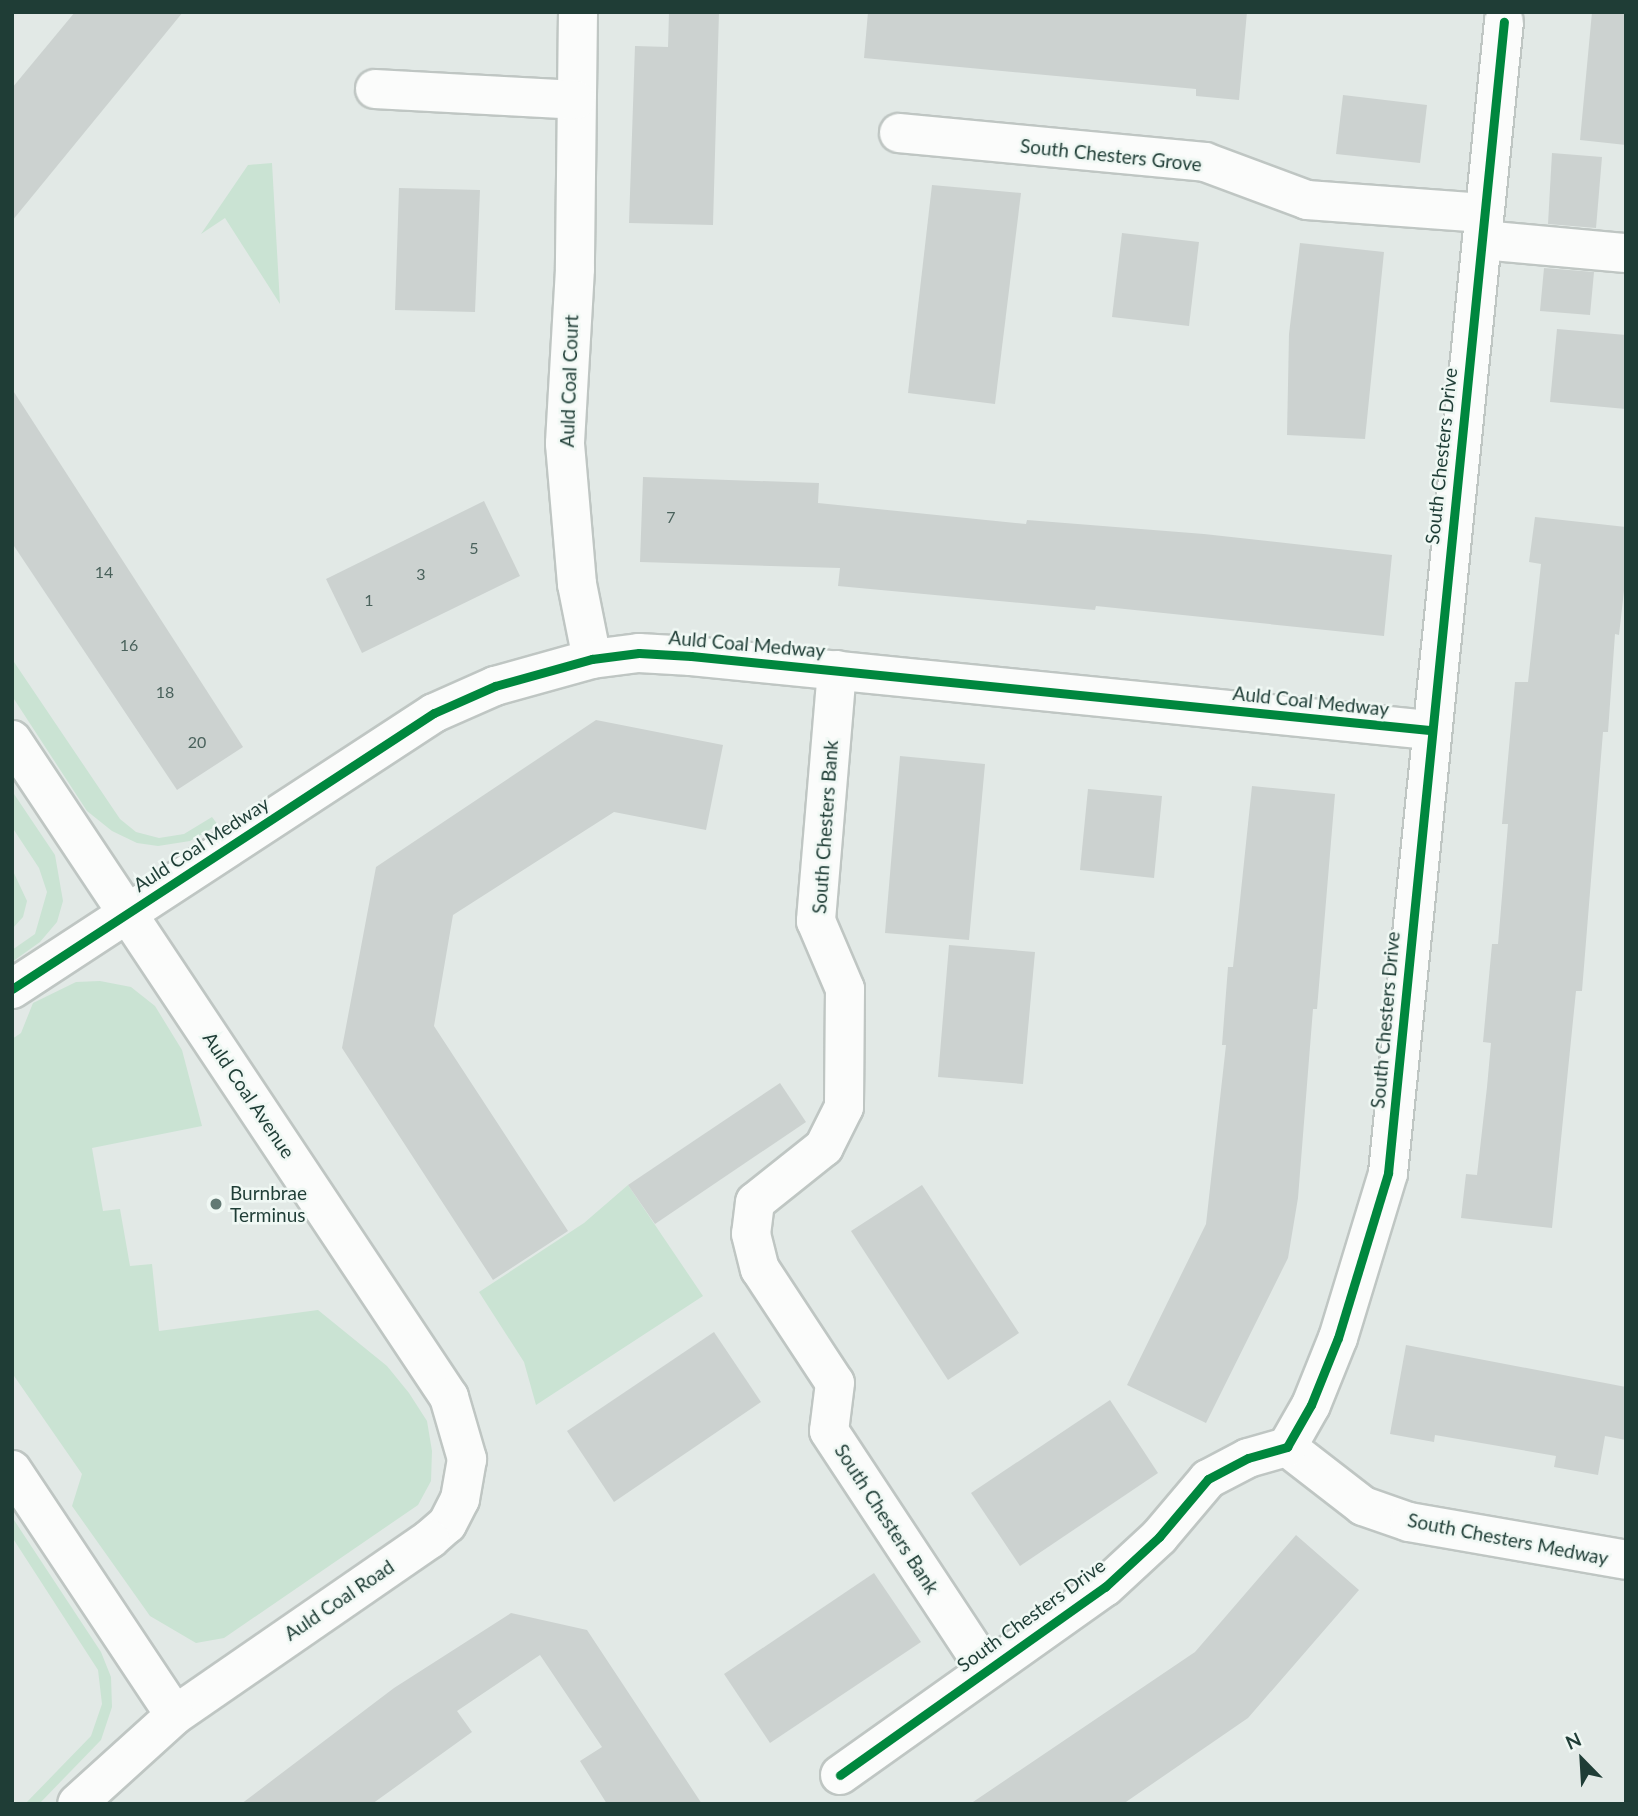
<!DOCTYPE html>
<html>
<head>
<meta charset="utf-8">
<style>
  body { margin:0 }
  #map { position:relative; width:1638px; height:1816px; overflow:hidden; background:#e2e9e6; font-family:Lato,sans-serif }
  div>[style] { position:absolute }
  .green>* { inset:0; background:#cae3d3 }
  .building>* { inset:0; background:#ccd2d0 }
  .roads { filter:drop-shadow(2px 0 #bfc6c3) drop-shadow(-2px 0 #bfc6c3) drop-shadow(0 2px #bfc6c3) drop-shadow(0 -2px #bfc6c3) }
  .minor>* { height:38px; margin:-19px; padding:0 19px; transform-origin:19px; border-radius:19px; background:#fbfcfb }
  .cycleway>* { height:9px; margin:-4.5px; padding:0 4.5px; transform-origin:4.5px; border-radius:4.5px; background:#00873e }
  .dots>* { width:19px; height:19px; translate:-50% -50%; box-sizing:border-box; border:4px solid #f0f8f4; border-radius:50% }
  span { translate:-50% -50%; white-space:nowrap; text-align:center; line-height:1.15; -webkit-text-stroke:5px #f0f8f4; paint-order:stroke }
  .number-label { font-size:16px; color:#4a625c }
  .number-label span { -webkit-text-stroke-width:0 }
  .street-label { font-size:19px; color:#1f3d36 }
  .poi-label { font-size:19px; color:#1f3d36 }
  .left { translate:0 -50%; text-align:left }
  .frame { position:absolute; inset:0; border:14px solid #1f3d36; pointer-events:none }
  .north { position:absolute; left:1547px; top:1725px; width:70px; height:70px; -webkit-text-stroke:5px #f0f8f4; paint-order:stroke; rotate:336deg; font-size:19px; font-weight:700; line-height:28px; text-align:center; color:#1f3d36 }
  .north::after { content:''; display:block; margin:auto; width:24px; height:32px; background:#1f3d36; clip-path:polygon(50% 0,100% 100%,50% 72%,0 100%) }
</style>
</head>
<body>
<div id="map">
  <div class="green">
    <i style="clip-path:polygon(272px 163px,280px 304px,225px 218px,201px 234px,248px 165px)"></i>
    <i style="clip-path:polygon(12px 659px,120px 819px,136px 832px,159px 838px,184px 834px,212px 817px,218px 825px,190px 841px,158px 846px,137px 843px,112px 831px,87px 811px,12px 696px)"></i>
    <i style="clip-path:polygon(12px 791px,55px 855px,63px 901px,57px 922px,40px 942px,12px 962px,12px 950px,35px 934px,47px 892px,39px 868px,12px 827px)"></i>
    <i style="clip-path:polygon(12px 869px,27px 901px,23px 917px,12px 929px)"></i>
    <i style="clip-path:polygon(100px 981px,131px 987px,155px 1006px,182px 1050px,202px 1126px,92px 1148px,103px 1211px,120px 1209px,130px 1266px,152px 1264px,159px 1331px,318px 1310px,387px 1366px,409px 1393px,427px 1421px,432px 1451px,431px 1481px,418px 1505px,224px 1638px,196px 1643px,150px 1616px,72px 1506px,82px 1474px,12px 1373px,12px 1039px,21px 1033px,33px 1003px,76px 982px)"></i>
    <i style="clip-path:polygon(628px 1185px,703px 1296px,536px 1405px,524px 1362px,479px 1292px,584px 1223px)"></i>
    <i style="clip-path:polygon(12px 1517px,101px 1652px,111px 1677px,112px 1707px,101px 1740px,39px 1804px,25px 1804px,91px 1736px,102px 1704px,98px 1670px,12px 1537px)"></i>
  </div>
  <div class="building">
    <i style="clip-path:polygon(75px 12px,183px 12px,12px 221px,12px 88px)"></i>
    <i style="clip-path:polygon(669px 12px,719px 12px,713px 225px,629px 223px,635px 46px,668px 47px)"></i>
    <i style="clip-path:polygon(868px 12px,1247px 12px,1239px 100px,1196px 96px,1196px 89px,864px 58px)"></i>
    <i style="clip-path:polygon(1592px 12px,1626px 12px,1626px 145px,1580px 140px)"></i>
    <i style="clip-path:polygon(1343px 95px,1427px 105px,1420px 163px,1336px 154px)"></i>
    <i style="clip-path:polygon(1552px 153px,1602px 157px,1596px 228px,1548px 224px)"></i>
    <i style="clip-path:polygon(932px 185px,1021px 193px,995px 404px,908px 393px)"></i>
    <i style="clip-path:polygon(399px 188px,480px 190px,475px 312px,395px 310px)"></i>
    <i style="clip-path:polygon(1122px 233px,1199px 242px,1189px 326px,1112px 317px)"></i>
    <i style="clip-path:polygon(1300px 243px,1384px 252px,1365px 439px,1287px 435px,1289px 334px)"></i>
    <i style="clip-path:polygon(1544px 268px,1594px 272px,1590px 315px,1540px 311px)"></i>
    <i style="clip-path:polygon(1557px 329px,1626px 335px,1626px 409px,1550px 402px)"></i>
    <i style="clip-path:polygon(12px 389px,243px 747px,177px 790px,12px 543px)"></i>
    <i style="clip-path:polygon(643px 477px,819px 483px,818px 503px,1026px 524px,1027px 520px,1204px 534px,1392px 555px,1384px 636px,1096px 606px,1095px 610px,838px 586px,840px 568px,640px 562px)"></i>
    <i style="clip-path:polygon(484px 501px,520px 576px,362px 653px,326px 579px)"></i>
    <i style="clip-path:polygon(1535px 517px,1626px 527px,1626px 573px,1619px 635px,1615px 634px,1608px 732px,1603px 732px,1582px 991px,1576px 991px,1552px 1228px,1461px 1218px,1466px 1174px,1477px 1175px,1487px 1087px,1491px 1043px,1483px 1042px,1492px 944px,1498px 944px,1508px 824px,1502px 824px,1515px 682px,1528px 682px,1541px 564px,1529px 562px)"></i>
    <i style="clip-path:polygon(596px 720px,723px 745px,706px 830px,614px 812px,453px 915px,434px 1026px,568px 1231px,493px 1280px,342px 1048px,376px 867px)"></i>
    <i style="clip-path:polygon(900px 756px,985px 764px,969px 940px,885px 933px)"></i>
    <i style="clip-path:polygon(1252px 786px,1335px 794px,1317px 1009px,1313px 1009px,1298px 1198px,1288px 1258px,1206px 1423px,1127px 1385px,1206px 1224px,1226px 1045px,1222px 1045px,1228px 967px,1233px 967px)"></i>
    <i style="clip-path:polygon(1088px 789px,1162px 796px,1154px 878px,1080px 870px)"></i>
    <i style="clip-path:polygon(949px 945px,1035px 952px,1023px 1084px,938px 1077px)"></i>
    <i style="clip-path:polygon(780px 1083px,806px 1122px,655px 1224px,628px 1185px)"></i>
    <i style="clip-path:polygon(922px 1185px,1019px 1333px,948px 1380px,851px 1231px)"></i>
    <i style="clip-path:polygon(714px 1332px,761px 1402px,614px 1502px,567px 1431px)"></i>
    <i style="clip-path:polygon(1406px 1345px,1626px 1387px,1626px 1440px,1605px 1436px,1598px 1475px,1554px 1467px,1556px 1456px,1435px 1435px,1434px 1442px,1390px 1434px)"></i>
    <i style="clip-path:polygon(1110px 1400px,1158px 1473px,1020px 1566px,971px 1493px)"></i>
    <i style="clip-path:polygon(1296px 1535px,1359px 1590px,1248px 1718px,1123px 1804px,970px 1804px,1195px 1652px)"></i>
    <i style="clip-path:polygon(874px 1573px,921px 1642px,770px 1743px,724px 1674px)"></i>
    <i style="clip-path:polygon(511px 1613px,587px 1630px,702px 1804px,607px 1804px,580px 1761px,602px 1747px,540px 1655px,457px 1711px,472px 1732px,372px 1804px,241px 1804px,394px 1688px)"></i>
  </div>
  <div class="roads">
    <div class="minor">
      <i style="left:578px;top:12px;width:257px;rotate:90.7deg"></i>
      <i style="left:575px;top:269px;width:175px;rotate:93.3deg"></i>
      <i style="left:565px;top:444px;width:141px;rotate:85.1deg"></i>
      <i style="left:577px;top:584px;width:76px;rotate:78.7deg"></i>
      <i style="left:375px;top:89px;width:201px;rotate:3.1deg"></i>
      <i style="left:899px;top:133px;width:307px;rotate:5.4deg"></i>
      <i style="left:1205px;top:162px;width:109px;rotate:20.4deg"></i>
      <i style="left:1307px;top:200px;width:177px;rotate:4.2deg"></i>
      <i style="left:1482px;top:240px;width:145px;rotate:5.2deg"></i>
      <i style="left:837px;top:670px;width:252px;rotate:94.8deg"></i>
      <i style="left:816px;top:921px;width:74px;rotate:66.9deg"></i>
      <i style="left:845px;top:989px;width:118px;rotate:90.5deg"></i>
      <i style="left:844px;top:1107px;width:45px;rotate:116.6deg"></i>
      <i style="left:824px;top:1147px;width:88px;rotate:141.4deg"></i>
      <i style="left:755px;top:1202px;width:32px;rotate:97deg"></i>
      <i style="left:751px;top:1234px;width:36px;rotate:76deg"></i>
      <i style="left:760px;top:1269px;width:136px;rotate:56.7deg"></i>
      <i style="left:835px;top:1383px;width:48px;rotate:97.1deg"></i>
      <i style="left:829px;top:1431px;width:285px;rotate:56.6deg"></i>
      <i style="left:12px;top:740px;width:789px;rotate:56.37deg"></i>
      <i style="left:449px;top:1397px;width:65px;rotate:73.8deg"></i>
      <i style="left:467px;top:1459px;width:41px;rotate:99.9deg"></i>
      <i style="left:460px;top:1499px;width:28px;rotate:117deg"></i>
      <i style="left:447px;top:1524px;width:23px;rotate:139deg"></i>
      <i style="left:430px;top:1539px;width:310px;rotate:145.4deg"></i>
      <i style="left:175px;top:1715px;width:132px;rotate:137.8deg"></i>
      <i style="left:12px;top:989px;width:504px;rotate:-33.19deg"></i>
      <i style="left:434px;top:713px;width:67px;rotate:-23.9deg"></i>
      <i style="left:495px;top:686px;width:101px;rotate:-15.6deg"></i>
      <i style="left:592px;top:659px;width:47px;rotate:-7.3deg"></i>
      <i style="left:639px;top:653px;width:52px;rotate:3.3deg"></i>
      <i style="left:691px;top:656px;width:742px;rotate:5.73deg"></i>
      <i style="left:1287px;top:1447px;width:96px;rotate:37.8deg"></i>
      <i style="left:1363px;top:1506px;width:49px;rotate:19.2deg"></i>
      <i style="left:1409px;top:1522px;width:220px;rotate:9.9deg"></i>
      <i style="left:12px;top:1470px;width:294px;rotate:56.4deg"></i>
      <i style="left:840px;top:1775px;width:325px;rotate:-35.4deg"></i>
      <i style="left:1105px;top:1587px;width:74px;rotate:-42.8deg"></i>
      <i style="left:1159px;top:1537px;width:76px;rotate:-49.8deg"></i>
      <i style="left:1208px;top:1479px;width:45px;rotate:-27.7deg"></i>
      <i style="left:1248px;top:1458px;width:41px;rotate:-15.8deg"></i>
      <i style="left:1287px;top:1447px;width:48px;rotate:-60.3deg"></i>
      <i style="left:1311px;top:1405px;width:72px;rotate:-68.1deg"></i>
      <i style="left:1338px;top:1338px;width:172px;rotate:-73.1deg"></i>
      <i style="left:1388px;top:1173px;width:1157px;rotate:-84.25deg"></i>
    </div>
  </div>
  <div class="cycleway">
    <i style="left:12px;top:989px;width:504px;rotate:-33.19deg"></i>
    <i style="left:434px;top:713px;width:67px;rotate:-23.9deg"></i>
    <i style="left:495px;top:686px;width:101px;rotate:-15.6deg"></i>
    <i style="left:592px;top:659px;width:47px;rotate:-7.3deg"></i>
    <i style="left:639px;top:653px;width:52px;rotate:3.3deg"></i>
    <i style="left:691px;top:656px;width:742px;rotate:5.73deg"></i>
    <i style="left:840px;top:1775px;width:325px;rotate:-35.4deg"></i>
    <i style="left:1105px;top:1587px;width:74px;rotate:-42.8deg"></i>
    <i style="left:1159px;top:1537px;width:76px;rotate:-49.8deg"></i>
    <i style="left:1208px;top:1479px;width:45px;rotate:-27.7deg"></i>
    <i style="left:1248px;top:1458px;width:41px;rotate:-15.8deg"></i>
    <i style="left:1287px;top:1447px;width:48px;rotate:-60.3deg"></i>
    <i style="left:1311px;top:1405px;width:72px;rotate:-68.1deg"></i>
    <i style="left:1338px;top:1338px;width:172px;rotate:-73.1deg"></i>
    <i style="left:1388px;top:1173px;width:1157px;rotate:-84.25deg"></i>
  </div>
  <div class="dots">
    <i style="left:216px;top:1204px;background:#637974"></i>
  </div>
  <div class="number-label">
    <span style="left:671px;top:517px">7</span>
    <span style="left:474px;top:548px">5</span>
    <span style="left:104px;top:572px">14</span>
    <span style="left:421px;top:574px">3</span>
    <span style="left:369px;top:600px">1</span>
    <span style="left:129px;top:645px">16</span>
    <span style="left:165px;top:692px">18</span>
    <span style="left:197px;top:742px">20</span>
  </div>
  <div class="street-label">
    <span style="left:1111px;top:155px;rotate:6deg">South Chesters Grove</span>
    <span style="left:569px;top:381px;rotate:-88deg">Auld Coal Court</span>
    <span style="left:1441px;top:456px;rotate:-84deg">South Chesters Drive</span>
    <span style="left:747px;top:644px;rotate:5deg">Auld Coal Medway</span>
    <span style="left:1311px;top:701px;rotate:6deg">Auld Coal Medway</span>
    <span style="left:825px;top:827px;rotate:-86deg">South Chesters Bank</span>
    <span style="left:201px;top:844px;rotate:-33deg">Auld Coal Medway</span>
    <span style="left:1385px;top:1020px;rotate:-85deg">South Chesters Drive</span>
    <span style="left:249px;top:1095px;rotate:56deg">Auld Coal Avenue</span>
    <span style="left:887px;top:1519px;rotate:57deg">South Chesters Bank</span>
    <span style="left:1508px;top:1539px;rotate:11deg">South Chesters Medway</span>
    <span style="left:339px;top:1600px;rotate:-34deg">Auld Coal Road</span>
    <span style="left:1031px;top:1615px;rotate:-36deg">South Chesters Drive</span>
  </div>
  <div class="poi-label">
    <span class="left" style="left:230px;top:1204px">Burnbrae<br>Terminus</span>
  </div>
  <div class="frame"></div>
  <div class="north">N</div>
</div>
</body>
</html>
